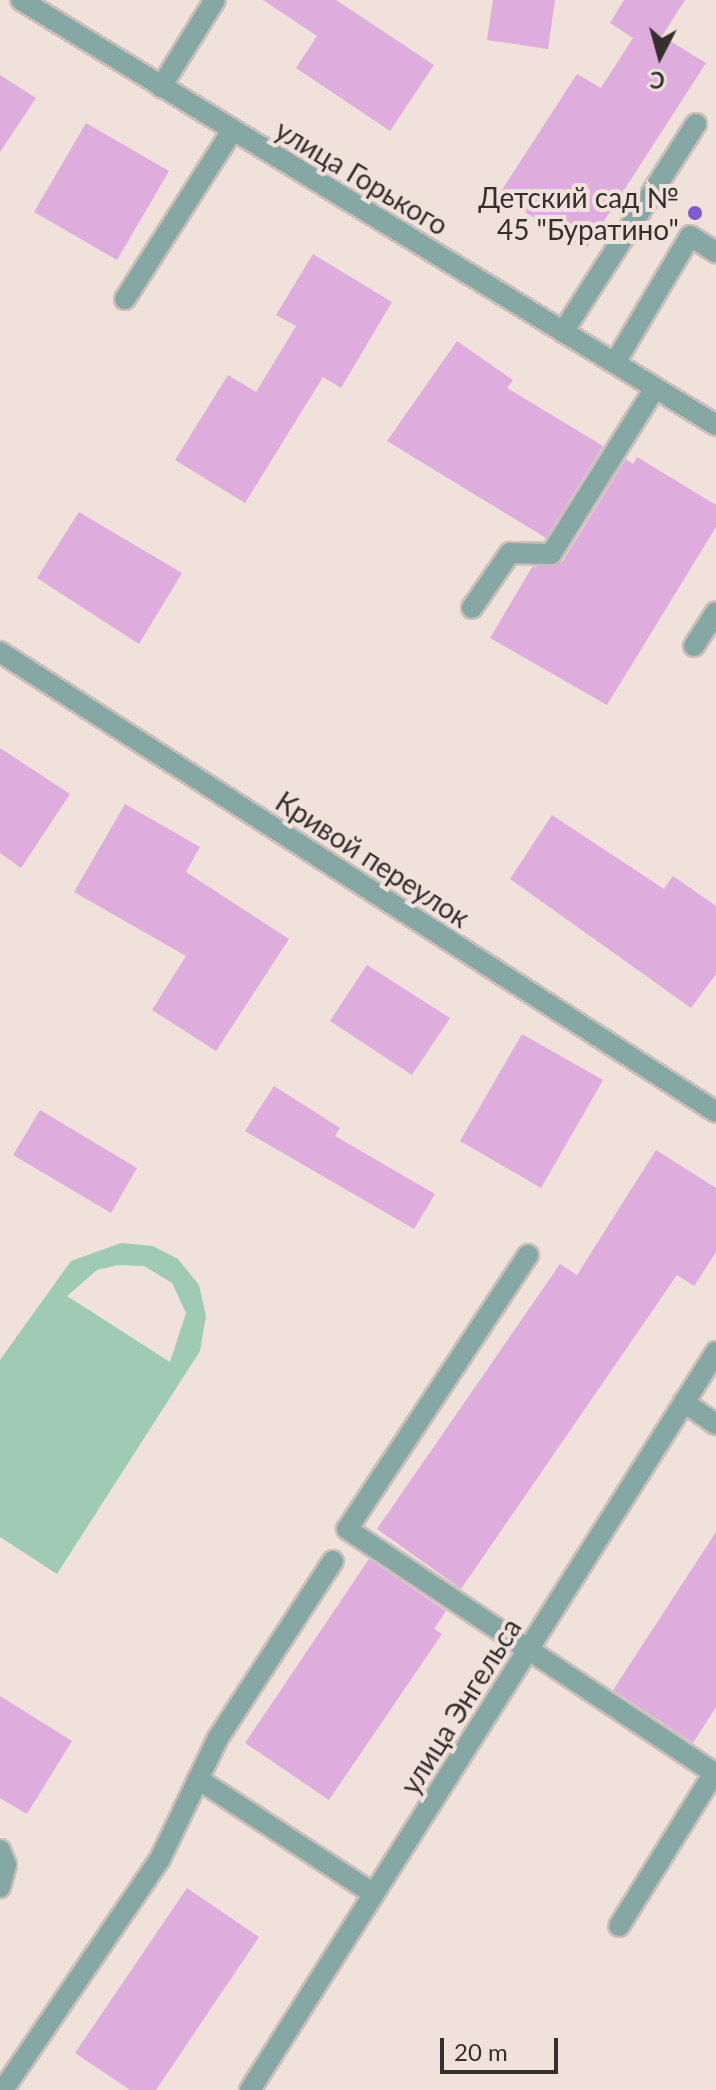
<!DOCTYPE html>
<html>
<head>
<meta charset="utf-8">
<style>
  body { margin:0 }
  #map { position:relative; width:716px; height:2090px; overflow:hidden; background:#f0e2db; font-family:Lato,sans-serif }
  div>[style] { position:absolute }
  .green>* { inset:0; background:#9fcbb5 }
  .building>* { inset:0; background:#deadde }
  .roads { filter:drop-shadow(2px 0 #cbbeb8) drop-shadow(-2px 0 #cbbeb8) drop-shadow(0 2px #cbbeb8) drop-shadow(0 -2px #cbbeb8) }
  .service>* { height:20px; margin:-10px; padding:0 10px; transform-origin:10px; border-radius:10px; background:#86a8a4 }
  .minor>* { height:20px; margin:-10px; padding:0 10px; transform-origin:10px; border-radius:10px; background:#86a8a4 }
  .dots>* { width:22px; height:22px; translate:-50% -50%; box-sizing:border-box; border:4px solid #f0e2db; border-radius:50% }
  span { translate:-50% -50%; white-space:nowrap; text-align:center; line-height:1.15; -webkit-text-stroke:8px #f0e2db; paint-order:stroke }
  .street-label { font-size:28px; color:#352f2d }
  .poi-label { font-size:28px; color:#352f2d }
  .right { translate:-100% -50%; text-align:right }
  .north { position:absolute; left:620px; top:16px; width:80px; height:80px; -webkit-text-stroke:6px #f0e2db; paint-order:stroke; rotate:186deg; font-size:22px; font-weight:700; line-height:32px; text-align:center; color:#352f2d }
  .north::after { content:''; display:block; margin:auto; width:28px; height:36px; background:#352f2d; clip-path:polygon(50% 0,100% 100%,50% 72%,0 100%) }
  .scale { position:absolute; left:440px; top:2038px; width:118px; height:36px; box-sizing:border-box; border:4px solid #352f2d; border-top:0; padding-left:10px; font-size:24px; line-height:28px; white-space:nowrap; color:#352f2d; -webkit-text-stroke:6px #f0e2db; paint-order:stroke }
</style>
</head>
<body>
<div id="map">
  <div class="green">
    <i style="clip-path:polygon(evenodd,121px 1243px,153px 1246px,178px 1259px,199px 1285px,206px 1316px,200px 1351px,57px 1574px,0 1537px,0 1360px,71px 1261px,121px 1243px,118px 1265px,144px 1266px,172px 1283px,186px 1313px,170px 1362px,67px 1296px,97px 1270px,118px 1265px)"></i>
  </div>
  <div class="building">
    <i style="clip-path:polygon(263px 0,336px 0,434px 65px,390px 131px,296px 68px,317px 36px)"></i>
    <i style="clip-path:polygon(493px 0,555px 0,548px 49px,487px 40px)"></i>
    <i style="clip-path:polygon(624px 0,685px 0,662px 36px,706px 63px,586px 249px,498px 196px,577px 74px,601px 88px,633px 38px,610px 23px)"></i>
    <i style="clip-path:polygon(0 75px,36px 98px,0 152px)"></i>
    <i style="clip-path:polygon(86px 123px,169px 171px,117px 260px,34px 212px)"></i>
    <i style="clip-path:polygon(313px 254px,392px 302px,341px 388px,323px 377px,245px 503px,175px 460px,228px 375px,256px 392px,296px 326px,276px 315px)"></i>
    <i style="clip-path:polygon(457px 341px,513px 380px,507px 388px,603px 446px,546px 538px,387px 441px)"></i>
    <i style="clip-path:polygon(637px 457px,716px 505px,716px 527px,607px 705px,490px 638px,532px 567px,562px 562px,626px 459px,633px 464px)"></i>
    <i style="clip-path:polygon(79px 512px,182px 573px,139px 644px,37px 578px)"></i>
    <i style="clip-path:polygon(0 748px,70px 794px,21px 868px,0 853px)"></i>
    <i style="clip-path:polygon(125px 804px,200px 847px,186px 872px,289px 939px,216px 1051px,152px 1010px,186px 956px,74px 892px)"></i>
    <i style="clip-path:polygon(552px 815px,664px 889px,673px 876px,716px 906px,716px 974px,691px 1008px,510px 879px)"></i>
    <i style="clip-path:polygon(367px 965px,450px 1018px,412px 1075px,330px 1021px)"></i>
    <i style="clip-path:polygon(522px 1034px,603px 1080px,541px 1188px,460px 1141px)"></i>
    <i style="clip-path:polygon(274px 1086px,340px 1128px,335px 1136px,435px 1194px,414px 1229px,245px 1131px)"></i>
    <i style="clip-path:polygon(40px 1110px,137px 1168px,111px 1213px,13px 1155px)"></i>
    <i style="clip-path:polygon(656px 1150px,716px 1188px,716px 1252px,694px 1286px,677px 1275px,461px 1589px,377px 1529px,560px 1264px,577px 1275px)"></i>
    <i style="clip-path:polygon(716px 1532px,716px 1707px,693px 1743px,613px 1690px)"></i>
    <i style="clip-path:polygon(369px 1559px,446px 1611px,434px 1629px,442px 1634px,329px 1800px,245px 1743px)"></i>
    <i style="clip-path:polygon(0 1696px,72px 1741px,27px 1814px,0 1798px)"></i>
    <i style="clip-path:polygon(187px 1888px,259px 1937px,156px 2090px,130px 2090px,75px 2053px)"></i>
  </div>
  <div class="roads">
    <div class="service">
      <i style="left:161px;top:87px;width:102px;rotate:-58.2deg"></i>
      <i style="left:125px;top:299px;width:199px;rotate:-57.5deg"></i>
      <i style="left:563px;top:332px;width:247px;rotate:-57.4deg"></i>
      <i style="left:615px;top:363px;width:147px;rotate:-59.4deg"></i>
      <i style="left:690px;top:236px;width:31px;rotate:32deg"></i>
      <i style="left:472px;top:608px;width:67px;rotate:-55.4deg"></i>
      <i style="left:510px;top:553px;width:41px;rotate:1.4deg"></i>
      <i style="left:551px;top:554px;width:196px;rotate:-57.9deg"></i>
      <i style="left:694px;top:646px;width:40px;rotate:-57.1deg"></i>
      <i style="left:528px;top:1255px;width:328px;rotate:123.4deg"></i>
      <i style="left:347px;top:1529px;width:441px;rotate:33.6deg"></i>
      <i style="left:714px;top:1773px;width:180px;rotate:121.8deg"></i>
      <i style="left:684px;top:1402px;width:39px;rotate:35deg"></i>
      <i style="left:198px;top:1779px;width:210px;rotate:33.2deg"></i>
      <i style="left:0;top:1850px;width:16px;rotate:68deg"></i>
      <i style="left:6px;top:1865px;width:23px;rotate:105deg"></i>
      <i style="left:3px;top:2090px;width:279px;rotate:-55.8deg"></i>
      <i style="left:160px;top:1859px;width:134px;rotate:-64.4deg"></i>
      <i style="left:218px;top:1738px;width:211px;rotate:-57deg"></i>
    </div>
    <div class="minor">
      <i style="left:21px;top:0;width:815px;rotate:31.45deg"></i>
      <i style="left:0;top:652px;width:851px;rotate:32.72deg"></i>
      <i style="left:250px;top:2090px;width:873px;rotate:-57.73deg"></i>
    </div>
  </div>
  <div class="dots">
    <i style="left:695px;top:213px;background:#7e5bd5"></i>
  </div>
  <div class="street-label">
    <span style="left:362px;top:177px;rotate:31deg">улица Горького</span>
    <span style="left:373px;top:859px;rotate:33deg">Кривой переулок</span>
    <span style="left:460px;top:1706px;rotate:-58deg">улица Энгельса</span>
  </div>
  <div class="poi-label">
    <span class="right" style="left:679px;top:213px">Детский сад №<br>45 "Буратино"</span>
  </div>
  <div class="north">С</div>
  <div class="scale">20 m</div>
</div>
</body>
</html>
